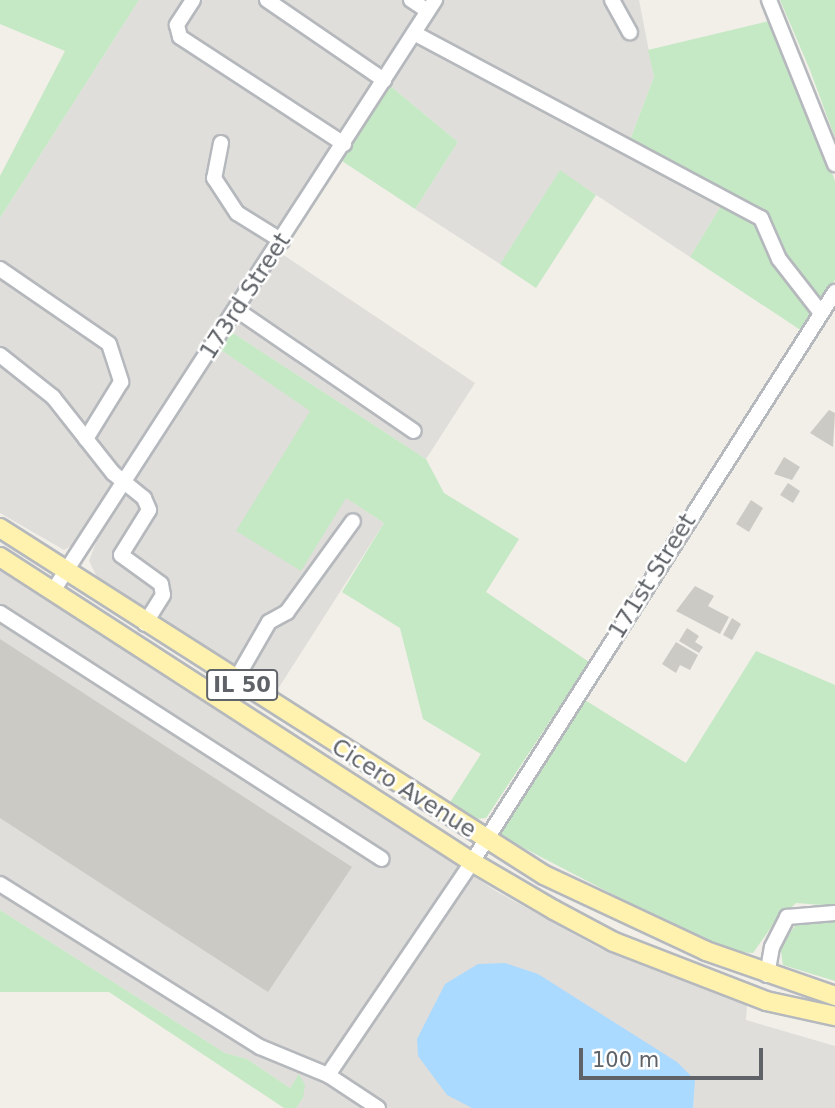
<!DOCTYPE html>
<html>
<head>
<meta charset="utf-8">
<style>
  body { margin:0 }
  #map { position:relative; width:835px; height:1108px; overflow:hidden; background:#f1efe8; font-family:"DejaVu Sans",sans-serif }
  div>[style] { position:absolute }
  .industrial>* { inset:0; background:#e0deda }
  .green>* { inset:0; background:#c5e8c5 }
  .water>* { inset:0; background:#aadaff }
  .building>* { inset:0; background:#cccac5 }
  .roads { filter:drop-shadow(2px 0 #b5b8bc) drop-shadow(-2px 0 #b5b8bc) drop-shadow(0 2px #b5b8bc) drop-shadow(0 -2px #b5b8bc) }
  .minor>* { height:14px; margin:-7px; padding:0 7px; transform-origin:7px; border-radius:7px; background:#fff }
  .major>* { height:18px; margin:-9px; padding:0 9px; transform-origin:9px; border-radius:9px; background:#fff2af }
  span { translate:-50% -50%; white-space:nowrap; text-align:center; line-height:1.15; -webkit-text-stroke:5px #fff; paint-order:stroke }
  .shield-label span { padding:2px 5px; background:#fff; border:2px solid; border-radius:5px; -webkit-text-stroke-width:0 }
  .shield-label { font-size:21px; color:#5f6368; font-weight:700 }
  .street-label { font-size:23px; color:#5f6368 }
  .scale { position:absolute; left:579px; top:1048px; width:184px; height:32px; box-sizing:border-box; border:4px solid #5f6368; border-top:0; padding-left:9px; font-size:21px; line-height:24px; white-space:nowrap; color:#5f6368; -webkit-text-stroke:5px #fff; paint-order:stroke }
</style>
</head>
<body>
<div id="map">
  <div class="industrial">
    <i style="clip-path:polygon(139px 0,426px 0,206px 344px,72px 545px,64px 550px,0 513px,0 218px)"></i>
    <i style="clip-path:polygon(442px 0,639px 0,654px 77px,630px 140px,728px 194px,690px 257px,560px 171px,500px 264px,415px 209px,458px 142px,388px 84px)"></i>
    <i style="clip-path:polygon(279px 252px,475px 383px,426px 459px,230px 331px)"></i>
    <i style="clip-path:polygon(218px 348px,311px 411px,283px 456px,384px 523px,276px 692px,97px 577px,89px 561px,102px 526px)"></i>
    <i style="clip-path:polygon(0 569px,496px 891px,597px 947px,747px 1005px,746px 1020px,835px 1046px,835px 1108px,296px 1108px,303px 1098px,300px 1075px,290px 1088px,247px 1059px,225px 1053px,0 910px)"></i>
  </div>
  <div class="green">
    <i style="clip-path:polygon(0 0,139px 0,0 218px,0 176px,65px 51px,0 24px)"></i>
    <i style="clip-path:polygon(780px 0,835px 0,835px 138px,810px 70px)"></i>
    <i style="clip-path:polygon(773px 20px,835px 181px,835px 280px,802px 331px,690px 257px,728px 194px,630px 140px,654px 77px,648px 50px)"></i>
    <i style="clip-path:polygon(388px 84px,458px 142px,415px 209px,339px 159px)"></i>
    <i style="clip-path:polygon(560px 170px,596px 195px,536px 288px,500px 264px)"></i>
    <i style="clip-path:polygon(230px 331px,426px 459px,444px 493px,519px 539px,486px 592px,589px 662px,486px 818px,476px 819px,449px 804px,481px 754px,423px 719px,400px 628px,342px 592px,384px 523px,346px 498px,301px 571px,236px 531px,310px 411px,218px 348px)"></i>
    <i style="clip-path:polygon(756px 651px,835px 685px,835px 906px,796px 903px,774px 923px,753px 953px,737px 952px,664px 921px,501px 836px,502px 821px,580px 697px,686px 763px)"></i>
    <i style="clip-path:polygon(0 910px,225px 1053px,247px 1059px,290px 1088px,299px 1074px,305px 1085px,303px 1098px,296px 1108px,284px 1108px,109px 992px,0 992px)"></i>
    <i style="clip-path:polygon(817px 920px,835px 922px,835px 981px,783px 965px,780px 945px,795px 926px)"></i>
  </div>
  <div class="water">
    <i style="clip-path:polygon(505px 963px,538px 974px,677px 1062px,695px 1080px,693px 1108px,472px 1108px,447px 1095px,418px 1056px,417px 1039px,445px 984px,478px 964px)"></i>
  </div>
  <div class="building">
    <i style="clip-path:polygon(829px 410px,835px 413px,833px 447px,810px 433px)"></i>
    <i style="clip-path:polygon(784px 457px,800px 467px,792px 480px,774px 474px)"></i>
    <i style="clip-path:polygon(788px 483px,800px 491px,793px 503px,780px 495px)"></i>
    <i style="clip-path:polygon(751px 500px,763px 508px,749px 532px,736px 524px)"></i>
    <i style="clip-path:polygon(695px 586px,714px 596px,708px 606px,729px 617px,720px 634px,676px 611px)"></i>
    <i style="clip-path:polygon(732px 618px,741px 624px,732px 640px,723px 635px)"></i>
    <i style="clip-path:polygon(687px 628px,699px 636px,695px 642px,703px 647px,699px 653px,679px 641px)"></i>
    <i style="clip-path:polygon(0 639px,352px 867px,268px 992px,0 818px)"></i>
    <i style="clip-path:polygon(676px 642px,698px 655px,690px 670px,680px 665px,676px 673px,662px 664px)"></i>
  </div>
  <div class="roads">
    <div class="minor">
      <i style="left:193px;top:0;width:30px;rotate:123deg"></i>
      <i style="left:177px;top:25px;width:12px;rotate:76deg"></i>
      <i style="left:180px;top:37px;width:196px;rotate:33.1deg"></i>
      <i style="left:267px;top:0;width:142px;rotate:34.4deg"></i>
      <i style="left:411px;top:0;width:20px;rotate:33deg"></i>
      <i style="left:612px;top:0;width:37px;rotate:61deg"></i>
      <i style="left:769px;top:0;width:177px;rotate:68.1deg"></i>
      <i style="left:414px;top:33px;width:393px;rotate:28.1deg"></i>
      <i style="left:761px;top:218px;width:45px;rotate:66.3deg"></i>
      <i style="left:779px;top:259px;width:68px;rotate:52.1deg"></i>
      <i style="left:221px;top:143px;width:36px;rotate:101deg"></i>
      <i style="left:214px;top:178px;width:42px;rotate:56.7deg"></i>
      <i style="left:237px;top:213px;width:53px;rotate:31.9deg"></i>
      <i style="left:0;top:269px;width:132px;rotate:34.5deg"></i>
      <i style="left:109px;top:344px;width:40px;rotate:72deg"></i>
      <i style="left:121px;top:382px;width:67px;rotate:121.6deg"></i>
      <i style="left:237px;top:310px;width:214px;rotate:34.4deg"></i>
      <i style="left:0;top:355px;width:68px;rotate:38.4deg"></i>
      <i style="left:53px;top:397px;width:97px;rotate:51.7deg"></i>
      <i style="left:113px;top:473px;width:40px;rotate:39deg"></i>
      <i style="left:144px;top:498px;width:13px;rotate:67deg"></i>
      <i style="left:149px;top:510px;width:53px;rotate:121.9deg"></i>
      <i style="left:121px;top:555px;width:49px;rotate:35.9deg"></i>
      <i style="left:161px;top:584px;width:11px;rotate:80deg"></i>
      <i style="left:163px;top:595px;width:34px;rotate:122deg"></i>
      <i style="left:53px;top:591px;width:704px;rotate:-57.12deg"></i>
      <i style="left:0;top:613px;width:454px;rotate:32.8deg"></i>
      <i style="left:235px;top:681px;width:68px;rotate:-60deg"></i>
      <i style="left:269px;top:622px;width:21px;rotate:-29deg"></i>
      <i style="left:287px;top:612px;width:112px;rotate:-54deg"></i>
      <i style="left:0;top:884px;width:307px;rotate:32.1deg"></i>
      <i style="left:260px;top:1047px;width:74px;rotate:22.4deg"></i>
      <i style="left:767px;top:975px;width:28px;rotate:-80deg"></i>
      <i style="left:772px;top:947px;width:34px;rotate:-63deg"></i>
      <i style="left:787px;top:917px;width:48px;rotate:-4.8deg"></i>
      <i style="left:378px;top:1108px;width:60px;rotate:-146.6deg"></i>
      <i style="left:328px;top:1075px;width:257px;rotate:-55.9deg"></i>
      <i style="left:472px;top:862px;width:676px;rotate:-57.51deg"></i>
    </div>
    <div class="major">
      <i style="left:0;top:528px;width:645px;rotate:32.53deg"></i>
      <i style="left:544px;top:875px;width:179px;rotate:25.1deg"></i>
      <i style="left:706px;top:951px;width:137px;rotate:19.2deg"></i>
      <i style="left:0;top:557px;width:562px;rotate:32.87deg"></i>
      <i style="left:472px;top:862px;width:95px;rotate:30.3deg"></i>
      <i style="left:554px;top:910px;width:68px;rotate:28.1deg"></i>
      <i style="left:614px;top:942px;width:163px;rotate:21.2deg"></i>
      <i style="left:766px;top:1001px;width:71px;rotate:12.3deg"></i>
    </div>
  </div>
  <div class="shield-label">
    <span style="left:242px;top:685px">IL 50</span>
  </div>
  <div class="street-label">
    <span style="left:245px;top:296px;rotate:-57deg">173rd Street</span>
    <span style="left:652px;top:576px;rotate:-58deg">171st Street</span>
    <span style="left:404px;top:788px;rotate:32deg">Cicero Avenue</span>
  </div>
  <div class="scale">100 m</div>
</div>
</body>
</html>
